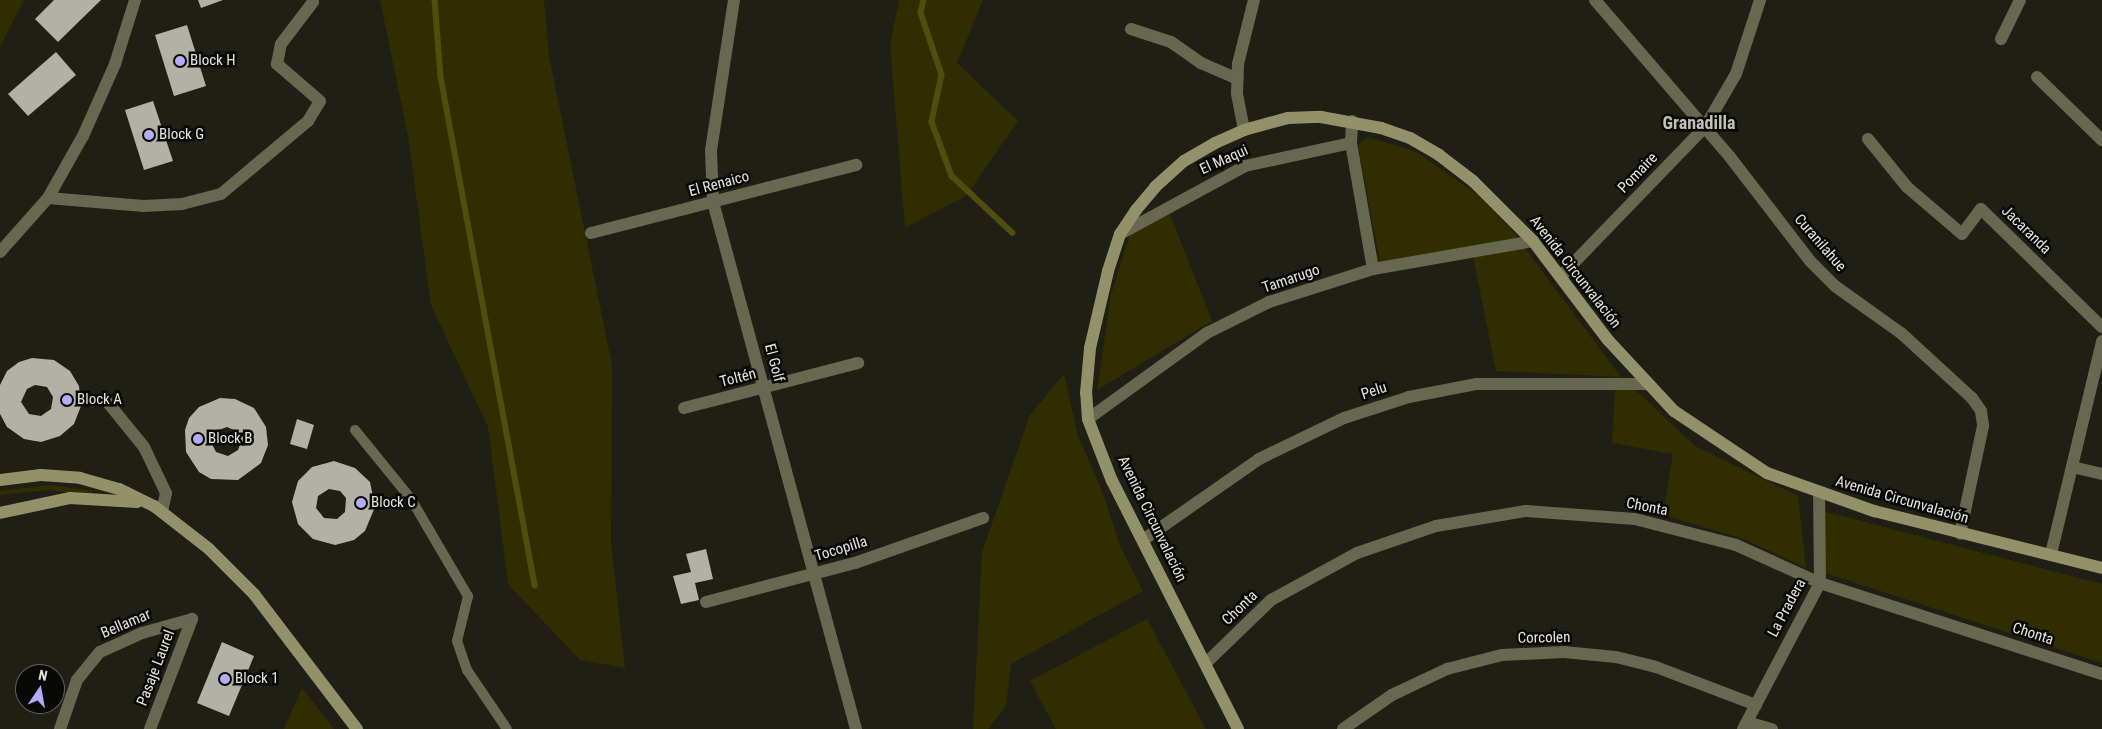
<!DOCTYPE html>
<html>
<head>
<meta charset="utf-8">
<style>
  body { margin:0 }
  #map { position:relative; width:2102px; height:729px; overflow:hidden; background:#1f1f16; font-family:"Roboto Condensed",sans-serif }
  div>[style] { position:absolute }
  .green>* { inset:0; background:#302e01 }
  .stream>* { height:5.5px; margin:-2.75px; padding:0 2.75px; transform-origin:2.75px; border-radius:2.75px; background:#514e0d }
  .building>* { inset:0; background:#b1b1a6 }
  .lane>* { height:10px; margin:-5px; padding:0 5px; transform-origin:5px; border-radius:5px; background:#68674f }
  .street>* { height:12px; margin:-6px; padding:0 6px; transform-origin:6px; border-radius:6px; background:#68674f }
  .secondary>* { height:12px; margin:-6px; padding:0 6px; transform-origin:6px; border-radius:6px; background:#929169 }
  .dots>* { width:14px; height:14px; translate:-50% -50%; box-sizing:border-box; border:2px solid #080805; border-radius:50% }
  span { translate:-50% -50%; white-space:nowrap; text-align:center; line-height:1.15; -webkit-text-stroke:5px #080805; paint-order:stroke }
  .poi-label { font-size:15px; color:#e6e6e0 }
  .left { translate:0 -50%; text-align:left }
  .street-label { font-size:15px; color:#e6e6e0 }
  .quarter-label { font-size:18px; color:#c1c1b6; font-weight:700 }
  .north { position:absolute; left:15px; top:664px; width:50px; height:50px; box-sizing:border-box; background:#080805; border:1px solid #61615d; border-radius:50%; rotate:12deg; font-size:14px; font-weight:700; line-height:20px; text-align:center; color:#e6e6e0 }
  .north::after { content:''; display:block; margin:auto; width:18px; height:22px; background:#b2adf9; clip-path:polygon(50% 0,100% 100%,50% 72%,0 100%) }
</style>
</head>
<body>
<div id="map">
  <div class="green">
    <i style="clip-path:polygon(0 0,24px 0,0 47px)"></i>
    <i style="clip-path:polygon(380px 0,544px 0,549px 56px,612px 365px,611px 542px,625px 668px,580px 660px,508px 584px,488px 427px,431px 305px,408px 136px)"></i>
    <i style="clip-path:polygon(899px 0,983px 0,957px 63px,1018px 121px,966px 196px,905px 228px,890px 46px)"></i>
    <i style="clip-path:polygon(1368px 137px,1417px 152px,1479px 196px,1519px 238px,1380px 262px,1358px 145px)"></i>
    <i style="clip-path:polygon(1169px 212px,1212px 321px,1097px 390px,1111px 295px,1131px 231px)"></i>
    <i style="clip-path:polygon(1524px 247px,1621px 377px,1496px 371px,1473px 256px)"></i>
    <i style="clip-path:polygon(1064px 374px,1078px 436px,1102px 491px,1121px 548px,1143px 591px,1011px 664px,1006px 706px,988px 729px,973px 729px,982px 552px,1030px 415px)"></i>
    <i style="clip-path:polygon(1630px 388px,1640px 394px,1695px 446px,1798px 496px,1806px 568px,1744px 539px,1663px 515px,1673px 454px,1612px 443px,1615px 390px)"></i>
    <i style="clip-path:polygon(51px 485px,93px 491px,91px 495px,47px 490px,0 495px,0 491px)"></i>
    <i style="clip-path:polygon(1819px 510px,2102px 584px,2102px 663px,1822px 572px)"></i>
    <i style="clip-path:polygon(1147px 619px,1206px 729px,1056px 729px,1030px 681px)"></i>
    <i style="clip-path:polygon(302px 688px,334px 729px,284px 729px)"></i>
  </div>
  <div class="stream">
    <i style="left:435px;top:0;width:77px;rotate:85.5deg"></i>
    <i style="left:441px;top:77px;width:517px;rotate:79.52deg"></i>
    <i style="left:924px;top:0;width:13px;rotate:103deg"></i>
    <i style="left:921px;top:13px;width:65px;rotate:71.3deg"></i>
    <i style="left:942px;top:75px;width:48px;rotate:102deg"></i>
    <i style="left:932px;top:122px;width:58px;rotate:69.7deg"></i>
    <i style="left:952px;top:176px;width:83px;rotate:43.1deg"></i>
  </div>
  <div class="building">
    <i style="clip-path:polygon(54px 0,101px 0,58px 42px,35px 19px)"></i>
    <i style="clip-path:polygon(198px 0,223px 0,201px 8px)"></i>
    <i style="clip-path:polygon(187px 25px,206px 86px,174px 96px,155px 35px)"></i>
    <i style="clip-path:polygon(56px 52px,76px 75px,28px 116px,8px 94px)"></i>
    <i style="clip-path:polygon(153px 101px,173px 161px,144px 170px,125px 110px)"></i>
    <i style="clip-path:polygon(evenodd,32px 358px,54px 360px,70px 371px,79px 386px,81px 406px,74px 424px,60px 436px,41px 442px,24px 439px,7px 427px,0 414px,0 385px,7px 371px,19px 362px,32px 358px,35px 385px,47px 387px,53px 397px,51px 409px,41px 416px,29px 414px,21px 402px,27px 389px,35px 385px)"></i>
    <i style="clip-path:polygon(evenodd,220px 398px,235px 399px,254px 408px,266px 427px,268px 445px,261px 463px,238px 480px,211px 479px,199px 472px,186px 452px,185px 430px,189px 418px,199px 407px,220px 398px,227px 427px,236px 431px,241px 442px,238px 450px,228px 456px,216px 452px,212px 444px,216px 431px,227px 427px)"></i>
    <i style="clip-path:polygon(297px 419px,314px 425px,307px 449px,290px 444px)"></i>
    <i style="clip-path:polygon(evenodd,334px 461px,355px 468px,370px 482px,375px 507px,365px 531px,354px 540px,335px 545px,313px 539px,298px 524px,292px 502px,298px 481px,312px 467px,334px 461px,329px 489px,340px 491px,346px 498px,345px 512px,337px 519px,324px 518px,316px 508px,318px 496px,329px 489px)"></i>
    <i style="clip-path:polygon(706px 549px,713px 579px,695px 583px,699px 600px,681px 604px,673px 576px,691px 572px,686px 554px)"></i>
    <i style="clip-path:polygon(222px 642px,254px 656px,229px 716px,197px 703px)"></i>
  </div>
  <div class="lane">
    <i style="left:355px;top:430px;width:89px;rotate:50.9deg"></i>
    <i style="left:411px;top:499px;width:113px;rotate:59.6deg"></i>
    <i style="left:468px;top:596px;width:46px;rotate:103.7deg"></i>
    <i style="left:457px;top:641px;width:31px;rotate:71deg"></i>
    <i style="left:467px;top:670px;width:71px;rotate:55.9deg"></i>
  </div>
  <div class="street">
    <i style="left:734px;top:0;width:152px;rotate:98.7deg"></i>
    <i style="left:711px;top:150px;width:52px;rotate:87.8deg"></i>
    <i style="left:713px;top:202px;width:546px;rotate:74.82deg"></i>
    <i style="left:1595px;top:0;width:207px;rotate:49.3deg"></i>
    <i style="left:1730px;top:157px;width:131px;rotate:52.4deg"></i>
    <i style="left:1810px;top:261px;width:35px;rotate:45deg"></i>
    <i style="left:1835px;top:286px;width:81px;rotate:35.5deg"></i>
    <i style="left:1901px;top:333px;width:96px;rotate:42.5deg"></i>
    <i style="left:1972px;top:398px;width:16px;rotate:55deg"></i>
    <i style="left:1981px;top:411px;width:15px;rotate:82deg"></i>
    <i style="left:1983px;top:426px;width:110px;rotate:102deg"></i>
    <i style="left:1131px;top:29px;width:42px;rotate:18deg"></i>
    <i style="left:1171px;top:42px;width:37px;rotate:35deg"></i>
    <i style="left:1201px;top:63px;width:40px;rotate:23.4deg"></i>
    <i style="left:2001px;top:39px;width:43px;rotate:-64deg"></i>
    <i style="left:2037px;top:77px;width:91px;rotate:44.1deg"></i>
    <i style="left:1244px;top:130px;width:38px;rotate:-101deg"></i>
    <i style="left:1237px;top:93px;width:29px;rotate:-88deg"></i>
    <i style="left:1238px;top:64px;width:66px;rotate:-76deg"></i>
    <i style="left:1868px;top:139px;width:62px;rotate:50.9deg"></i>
    <i style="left:1907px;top:187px;width:72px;rotate:40.5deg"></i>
    <i style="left:1962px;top:234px;width:31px;rotate:-53deg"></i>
    <i style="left:1981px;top:209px;width:169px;rotate:44.3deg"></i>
    <i style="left:1351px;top:143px;width:128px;rotate:80.1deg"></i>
    <i style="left:48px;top:198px;width:96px;rotate:4.8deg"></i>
    <i style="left:144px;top:206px;width:38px;rotate:-3deg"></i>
    <i style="left:182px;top:204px;width:40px;rotate:-14.4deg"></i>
    <i style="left:221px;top:194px;width:114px;rotate:-40deg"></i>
    <i style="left:308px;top:121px;width:23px;rotate:-59deg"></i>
    <i style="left:320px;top:101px;width:57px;rotate:-139.3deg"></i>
    <i style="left:277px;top:64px;width:20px;rotate:-79deg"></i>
    <i style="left:281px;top:44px;width:53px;rotate:-52.7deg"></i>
    <i style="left:591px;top:233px;width:274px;rotate:-14.4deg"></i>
    <i style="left:1120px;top:234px;width:142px;rotate:-28.5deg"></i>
    <i style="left:1245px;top:166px;width:108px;rotate:-12.2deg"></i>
    <i style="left:1351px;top:143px;width:22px;rotate:-87deg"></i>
    <i style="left:0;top:252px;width:72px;rotate:-48.4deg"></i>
    <i style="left:48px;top:198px;width:71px;rotate:-60.6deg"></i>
    <i style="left:83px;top:136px;width:79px;rotate:-66deg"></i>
    <i style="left:115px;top:64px;width:67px;rotate:-72.6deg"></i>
    <i style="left:1561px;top:276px;width:207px;rotate:-46deg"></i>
    <i style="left:1705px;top:127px;width:61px;rotate:-59.7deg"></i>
    <i style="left:1736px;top:74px;width:78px;rotate:-72deg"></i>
    <i style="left:105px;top:399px;width:62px;rotate:50.9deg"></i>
    <i style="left:144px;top:447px;width:51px;rotate:64.4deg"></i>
    <i style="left:166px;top:493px;width:19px;rotate:102deg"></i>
    <i style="left:684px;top:408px;width:180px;rotate:-14.5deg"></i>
    <i style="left:1088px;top:419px;width:147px;rotate:-35.9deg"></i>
    <i style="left:1207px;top:333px;width:69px;rotate:-26.6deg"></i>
    <i style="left:1269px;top:302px;width:109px;rotate:-17.6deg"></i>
    <i style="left:1373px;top:269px;width:162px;rotate:-9.9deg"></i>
    <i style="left:2072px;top:467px;width:31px;rotate:13deg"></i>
    <i style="left:1143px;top:540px;width:141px;rotate:-34.9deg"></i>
    <i style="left:1259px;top:459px;width:94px;rotate:-25.8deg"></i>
    <i style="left:1344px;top:418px;width:68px;rotate:-17.9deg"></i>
    <i style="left:1409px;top:397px;width:68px;rotate:-11deg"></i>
    <i style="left:1476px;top:384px;width:172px"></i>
    <i style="left:2051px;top:554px;width:219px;rotate:-76.5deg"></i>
    <i style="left:706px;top:602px;width:154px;rotate:-14.7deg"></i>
    <i style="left:855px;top:563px;width:136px;rotate:-19.4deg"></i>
    <i style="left:1206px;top:663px;width:91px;rotate:-44.1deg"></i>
    <i style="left:1271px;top:600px;width:98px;rotate:-28.7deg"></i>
    <i style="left:1357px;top:553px;width:83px;rotate:-18.9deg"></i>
    <i style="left:1436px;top:526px;width:91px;rotate:-9.5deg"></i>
    <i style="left:1526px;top:511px;width:109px;rotate:4.2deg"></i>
    <i style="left:1635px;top:519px;width:104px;rotate:14.4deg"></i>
    <i style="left:1736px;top:545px;width:92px;rotate:24.3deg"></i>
    <i style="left:1820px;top:583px;width:296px;rotate:17.9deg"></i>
    <i style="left:1747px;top:722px;width:26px;rotate:16deg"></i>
    <i style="left:60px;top:729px;width:52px;rotate:-70.9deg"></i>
    <i style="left:77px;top:680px;width:36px;rotate:-51deg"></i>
    <i style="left:100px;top:652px;width:46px;rotate:-24.3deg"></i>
    <i style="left:142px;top:633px;width:52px;rotate:-15.6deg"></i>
    <i style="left:150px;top:729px;width:118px;rotate:-69.1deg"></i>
    <i style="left:1343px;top:729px;width:60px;rotate:-34.8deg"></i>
    <i style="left:1392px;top:695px;width:61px;rotate:-25.3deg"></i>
    <i style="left:1447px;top:669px;width:57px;rotate:-14.3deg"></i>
    <i style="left:1502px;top:655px;width:62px;rotate:-2.8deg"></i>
    <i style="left:1564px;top:652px;width:52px;rotate:5.5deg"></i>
    <i style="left:1616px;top:657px;width:41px;rotate:14deg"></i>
    <i style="left:1656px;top:667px;width:107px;rotate:20.8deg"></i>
    <i style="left:1743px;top:729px;width:165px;rotate:-62.2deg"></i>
    <i style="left:1820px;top:583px;width:89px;rotate:-90.6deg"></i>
  </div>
  <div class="secondary">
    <i style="left:0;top:480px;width:41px;rotate:-7deg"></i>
    <i style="left:41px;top:475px;width:39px;rotate:4deg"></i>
    <i style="left:80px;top:478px;width:41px;rotate:15.8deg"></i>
    <i style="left:119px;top:489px;width:39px;rotate:26deg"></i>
    <i style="left:154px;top:506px;width:70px;rotate:38deg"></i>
    <i style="left:209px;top:549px;width:64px;rotate:45deg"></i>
    <i style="left:254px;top:594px;width:170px;rotate:52.7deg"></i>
    <i style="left:0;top:513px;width:72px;rotate:-12.1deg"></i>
    <i style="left:70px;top:498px;width:67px;rotate:3.4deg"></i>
    <i style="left:1238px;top:729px;width:278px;rotate:-116.9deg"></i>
    <i style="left:1112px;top:481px;width:66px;rotate:-111.2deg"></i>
    <i style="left:1088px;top:419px;width:26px;rotate:-94deg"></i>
    <i style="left:1086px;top:393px;width:45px;rotate:-84.9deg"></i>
    <i style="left:1090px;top:348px;width:79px;rotate:-76.8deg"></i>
    <i style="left:1108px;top:271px;width:39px;rotate:-72deg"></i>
    <i style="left:1120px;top:234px;width:29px;rotate:-56deg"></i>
    <i style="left:1136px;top:210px;width:30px;rotate:-50deg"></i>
    <i style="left:1155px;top:187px;width:39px;rotate:-42deg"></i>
    <i style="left:1184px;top:161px;width:36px;rotate:-30deg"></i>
    <i style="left:1215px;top:143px;width:32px;rotate:-24deg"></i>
    <i style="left:1244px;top:130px;width:46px;rotate:-15.3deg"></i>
    <i style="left:1288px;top:118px;width:33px;rotate:-2deg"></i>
    <i style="left:1321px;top:117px;width:61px;rotate:10.4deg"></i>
    <i style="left:1381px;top:128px;width:31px;rotate:19deg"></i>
    <i style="left:1410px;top:138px;width:34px;rotate:30deg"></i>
    <i style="left:1439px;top:155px;width:43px;rotate:37.4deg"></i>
    <i style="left:1473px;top:181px;width:85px;rotate:45deg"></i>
    <i style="left:1533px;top:241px;width:124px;rotate:52.9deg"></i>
    <i style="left:1608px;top:340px;width:97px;rotate:47.1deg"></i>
    <i style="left:1674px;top:411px;width:112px;rotate:33.7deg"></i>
    <i style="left:1767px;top:473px;width:114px;rotate:19.6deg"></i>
    <i style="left:1874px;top:511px;width:235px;rotate:14deg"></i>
  </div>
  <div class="dots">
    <i style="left:180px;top:61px;background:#b2adf9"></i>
    <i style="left:149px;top:135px;background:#b2adf9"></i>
    <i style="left:67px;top:400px;background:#b2adf9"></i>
    <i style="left:198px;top:439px;background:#b2adf9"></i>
    <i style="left:361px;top:503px;background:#b2adf9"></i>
    <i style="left:225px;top:679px;background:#b2adf9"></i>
  </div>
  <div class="poi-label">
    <span class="left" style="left:190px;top:61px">Block H</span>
    <span class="left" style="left:159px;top:135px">Block G</span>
    <span class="left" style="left:77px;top:400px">Block A</span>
    <span class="left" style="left:208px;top:439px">Block B</span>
    <span class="left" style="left:371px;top:503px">Block C</span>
    <span class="left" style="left:235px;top:679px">Block 1</span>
  </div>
  <div class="street-label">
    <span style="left:1224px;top:160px;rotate:-24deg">El Maqui</span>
    <span style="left:1638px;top:173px;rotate:-46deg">Pomaire</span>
    <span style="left:719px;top:184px;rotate:-15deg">El Renaico</span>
    <span style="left:2026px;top:230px;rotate:44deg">Jacaranda</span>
    <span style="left:1820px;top:243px;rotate:49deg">Curanilahue</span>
    <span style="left:1575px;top:272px;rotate:52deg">Avenida Circunvalación</span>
    <span style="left:1291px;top:279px;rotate:-19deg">Tamarugo</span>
    <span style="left:774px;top:363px;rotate:75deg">El Golf</span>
    <span style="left:738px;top:378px;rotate:-14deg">Toltén</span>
    <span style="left:1374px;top:391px;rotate:-18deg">Pelu</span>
    <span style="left:1902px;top:500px;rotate:16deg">Avenida Circunvalación</span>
    <span style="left:1647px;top:507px;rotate:11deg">Chonta</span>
    <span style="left:1152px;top:519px;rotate:64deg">Avenida Circunvalación</span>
    <span style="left:841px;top:549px;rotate:-17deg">Tocopilla</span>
    <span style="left:1240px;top:608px;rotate:-44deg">Chonta</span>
    <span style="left:1787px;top:608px;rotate:-62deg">La Pradera</span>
    <span style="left:126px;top:624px;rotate:-23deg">Bellamar</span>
    <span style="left:2033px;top:634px;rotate:18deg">Chonta</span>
    <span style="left:1544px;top:638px;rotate:-1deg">Corcolen</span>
    <span style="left:156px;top:668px;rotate:-69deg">Pasaje Laurel</span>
  </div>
  <div class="quarter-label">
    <span style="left:1699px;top:123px">Granadilla</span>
  </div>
  <div class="north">N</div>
</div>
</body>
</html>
